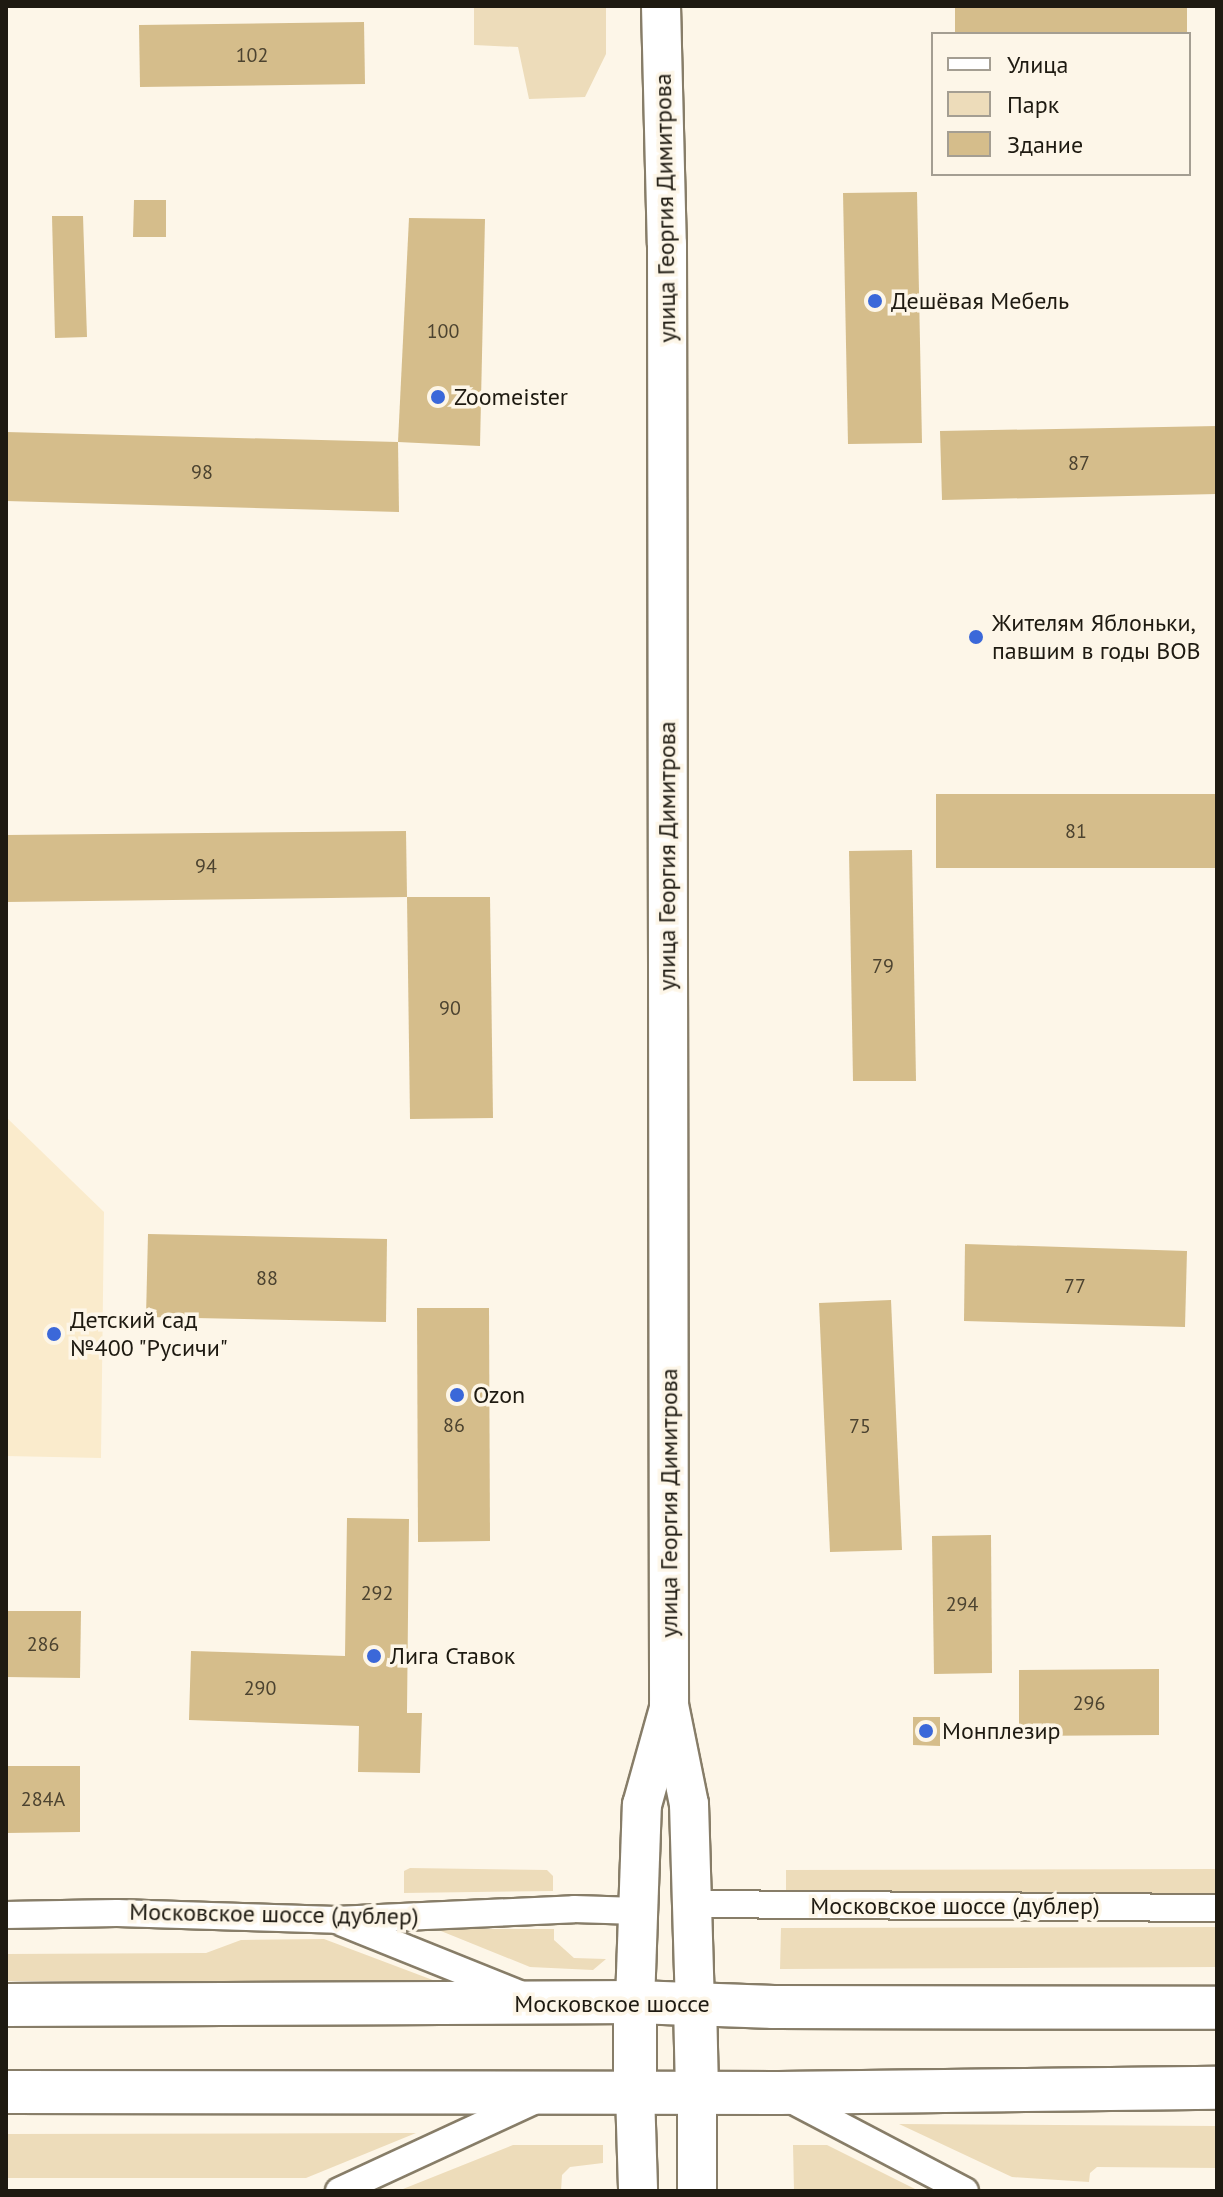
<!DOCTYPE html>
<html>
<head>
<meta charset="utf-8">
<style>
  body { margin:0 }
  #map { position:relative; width:1223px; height:2197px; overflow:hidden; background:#fdf6e8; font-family:"PT Sans",sans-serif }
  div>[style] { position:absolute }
  .built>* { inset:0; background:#faebcc }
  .green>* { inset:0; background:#eddcba }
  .building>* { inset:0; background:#d5bd8b }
  .roads { filter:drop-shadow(2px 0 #877d68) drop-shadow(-2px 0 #877d68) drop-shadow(0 2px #877d68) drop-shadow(0 -2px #877d68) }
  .minor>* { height:26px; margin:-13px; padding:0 13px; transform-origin:13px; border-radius:13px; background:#fff }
  .secondary>* { height:38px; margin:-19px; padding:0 19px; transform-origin:19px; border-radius:19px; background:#fff }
  .primary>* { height:42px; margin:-21px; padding:0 21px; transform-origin:21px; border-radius:21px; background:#fff }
  .dots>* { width:22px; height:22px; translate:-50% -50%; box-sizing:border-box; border:4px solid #fdf6e8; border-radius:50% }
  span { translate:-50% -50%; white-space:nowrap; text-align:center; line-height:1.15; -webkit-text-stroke:7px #fdf6e8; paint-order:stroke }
  .number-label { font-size:20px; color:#4c4330 }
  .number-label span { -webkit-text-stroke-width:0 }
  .street-label { font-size:24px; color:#1e1a11 }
  .poi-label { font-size:24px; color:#1e1a11 }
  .left { translate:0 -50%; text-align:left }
  .frame { position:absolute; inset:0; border:8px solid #1e1a11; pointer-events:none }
  .legend { position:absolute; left:931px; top:32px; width:260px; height:144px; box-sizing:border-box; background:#fdf6e8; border:2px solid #a49e92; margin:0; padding:10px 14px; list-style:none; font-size:24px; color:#1e1a11 }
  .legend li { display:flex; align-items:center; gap:16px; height:40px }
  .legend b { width:40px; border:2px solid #a49e92 }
</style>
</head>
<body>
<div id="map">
  <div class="built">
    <i style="clip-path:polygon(6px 1117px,104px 1212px,101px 1458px,6px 1456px)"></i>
  </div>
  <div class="green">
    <i style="clip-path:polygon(474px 6px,606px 6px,606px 54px,585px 97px,529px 99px,518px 47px,474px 45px)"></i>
    <i style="clip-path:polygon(410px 1868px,547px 1870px,553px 1876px,553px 1891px,404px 1893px,404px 1871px)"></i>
    <i style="clip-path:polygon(1217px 1869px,1217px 1893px,786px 1894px,786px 1870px)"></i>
    <i style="clip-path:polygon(1217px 1927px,1217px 1967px,780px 1969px,781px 1928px)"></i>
    <i style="clip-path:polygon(436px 1929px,554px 1929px,554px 1940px,574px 1958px,606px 1959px,593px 1970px,530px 1967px)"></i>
    <i style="clip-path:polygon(324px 1939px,438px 1982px,6px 1981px,6px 1954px,206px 1953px,241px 1940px)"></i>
    <i style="clip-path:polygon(899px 2124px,1217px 2126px,1217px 2168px,1097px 2167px,1090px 2173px,1089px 2182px,1012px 2177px)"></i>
    <i style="clip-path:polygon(416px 2133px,306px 2178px,6px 2178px,6px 2134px)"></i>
    <i style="clip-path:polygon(513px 2145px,603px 2145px,603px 2163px,570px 2167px,562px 2175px,561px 2191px,398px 2191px)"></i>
    <i style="clip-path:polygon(793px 2145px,827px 2145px,919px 2191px,794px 2191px)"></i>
  </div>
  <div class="building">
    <i style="clip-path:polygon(955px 6px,1187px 6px,1187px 34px,955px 34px)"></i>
    <i style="clip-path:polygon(364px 22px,365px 84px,140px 87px,139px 25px)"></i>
    <i style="clip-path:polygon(917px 192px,922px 443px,848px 444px,843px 193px)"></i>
    <i style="clip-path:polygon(134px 200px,166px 200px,166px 237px,133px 237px)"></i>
    <i style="clip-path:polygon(52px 216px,83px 216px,87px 337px,55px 338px)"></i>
    <i style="clip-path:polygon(409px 218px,485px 219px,480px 446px,398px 442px)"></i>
    <i style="clip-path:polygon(1217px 426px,1217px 494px,942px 500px,940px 431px)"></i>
    <i style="clip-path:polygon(6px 432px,398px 442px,399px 512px,6px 501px)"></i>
    <i style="clip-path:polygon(936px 794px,1217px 794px,1217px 868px,936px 868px)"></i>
    <i style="clip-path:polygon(406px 831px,407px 897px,6px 902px,6px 835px)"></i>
    <i style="clip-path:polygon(912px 850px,916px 1081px,853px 1081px,849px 851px)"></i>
    <i style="clip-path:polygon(407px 897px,490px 897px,493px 1118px,410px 1119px)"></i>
    <i style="clip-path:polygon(148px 1234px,387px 1239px,386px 1322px,146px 1317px)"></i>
    <i style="clip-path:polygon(965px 1244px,1187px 1251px,1185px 1327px,964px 1321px)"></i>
    <i style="clip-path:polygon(891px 1300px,902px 1550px,830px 1552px,819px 1303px)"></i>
    <i style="clip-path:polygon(417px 1308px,489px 1308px,490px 1541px,418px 1542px)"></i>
    <i style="clip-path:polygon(347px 1518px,409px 1519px,407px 1713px,422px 1713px,420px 1773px,358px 1772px,359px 1726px,189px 1720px,191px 1651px,345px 1656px)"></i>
    <i style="clip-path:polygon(991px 1535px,992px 1673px,934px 1674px,932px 1536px)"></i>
    <i style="clip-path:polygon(6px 1611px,81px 1611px,80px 1678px,6px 1677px)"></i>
    <i style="clip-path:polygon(1159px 1669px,1159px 1735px,1019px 1736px,1019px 1670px)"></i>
    <i style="clip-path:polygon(913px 1717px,940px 1717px,940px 1746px,913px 1745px)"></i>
    <i style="clip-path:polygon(6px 1766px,80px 1766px,80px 1832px,6px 1833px)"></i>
  </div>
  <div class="roads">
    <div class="minor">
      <i style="left:693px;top:1904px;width:524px;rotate:0.44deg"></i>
      <i style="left:6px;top:1915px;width:111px;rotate:-1deg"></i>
      <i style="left:117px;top:1913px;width:219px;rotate:1.8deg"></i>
      <i style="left:336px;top:1920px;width:238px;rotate:-2.6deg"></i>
      <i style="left:574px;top:1909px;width:64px;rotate:1.8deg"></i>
      <i style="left:343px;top:1923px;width:193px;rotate:21.9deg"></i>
      <i style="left:786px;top:2097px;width:202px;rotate:27.7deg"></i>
      <i style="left:339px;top:2191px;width:217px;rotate:-24.8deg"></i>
    </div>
    <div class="secondary">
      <i style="left:661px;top:6px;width:238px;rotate:88.6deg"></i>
      <i style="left:667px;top:244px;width:1461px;rotate:89.92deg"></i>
      <i style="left:669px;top:1705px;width:101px;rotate:78.6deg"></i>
      <i style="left:689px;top:1804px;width:199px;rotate:88.3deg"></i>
      <i style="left:635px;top:2002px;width:197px;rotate:-88deg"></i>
      <i style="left:642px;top:1805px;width:97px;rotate:-74.4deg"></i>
      <i style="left:635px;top:2093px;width:98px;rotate:88.2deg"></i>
      <i style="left:697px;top:2191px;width:98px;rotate:-90deg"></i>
    </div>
    <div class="primary">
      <i style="left:635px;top:2002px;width:91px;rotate:90deg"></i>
      <i style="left:695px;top:2003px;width:90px;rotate:88.7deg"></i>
      <i style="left:6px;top:2005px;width:629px;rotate:-0.27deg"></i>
      <i style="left:635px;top:2002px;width:139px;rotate:2.1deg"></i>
      <i style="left:774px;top:2007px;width:443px;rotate:0.1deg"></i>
      <i style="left:6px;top:2092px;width:773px;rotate:0.07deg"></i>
      <i style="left:779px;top:2093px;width:438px;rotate:-0.7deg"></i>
    </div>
  </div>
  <div class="dots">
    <i style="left:875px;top:301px;background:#3b68d9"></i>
    <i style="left:438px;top:397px;background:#3b68d9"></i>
    <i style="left:976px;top:637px;background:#3b68d9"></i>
    <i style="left:54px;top:1334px;background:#3b68d9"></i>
    <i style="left:457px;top:1395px;background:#3b68d9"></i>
    <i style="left:374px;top:1656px;background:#3b68d9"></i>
    <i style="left:926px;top:1731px;background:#3b68d9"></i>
  </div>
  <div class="number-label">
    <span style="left:252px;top:55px">102</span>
    <span style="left:443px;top:331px">100</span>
    <span style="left:1079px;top:463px">87</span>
    <span style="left:202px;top:472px">98</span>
    <span style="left:1076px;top:831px">81</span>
    <span style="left:206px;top:866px">94</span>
    <span style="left:883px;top:966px">79</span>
    <span style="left:450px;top:1008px">90</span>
    <span style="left:267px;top:1278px">88</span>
    <span style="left:1075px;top:1286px">77</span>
    <span style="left:454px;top:1425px">86</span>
    <span style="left:860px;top:1426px">75</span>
    <span style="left:377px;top:1593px">292</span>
    <span style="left:962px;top:1604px">294</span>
    <span style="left:43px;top:1644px">286</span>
    <span style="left:260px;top:1688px">290</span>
    <span style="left:1089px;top:1703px">296</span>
    <span style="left:43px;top:1799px">284А</span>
  </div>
  <div class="street-label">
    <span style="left:665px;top:208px;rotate:-91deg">улица Георгия Димитрова</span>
    <span style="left:667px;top:856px;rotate:-90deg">улица Георгия Димитрова</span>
    <span style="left:669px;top:1503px;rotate:-90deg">улица Георгия Димитрова</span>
    <span style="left:955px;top:1906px">Московское шоссе (дублер)</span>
    <span style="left:274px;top:1914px;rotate:1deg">Московское шоссе (дублер)</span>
    <span style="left:612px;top:2004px">Московское шоссе</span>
  </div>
  <div class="poi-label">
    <span class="left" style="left:891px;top:301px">Дешёвая Мебель</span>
    <span class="left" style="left:454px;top:397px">Zoomeister</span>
    <span class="left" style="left:992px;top:637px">Жителям Яблоньки,<br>павшим в годы ВОВ</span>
    <span class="left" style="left:70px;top:1334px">Детский сад<br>№400 "Русичи"</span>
    <span class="left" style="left:473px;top:1395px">Ozon</span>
    <span class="left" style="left:390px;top:1656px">Лига Ставок</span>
    <span class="left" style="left:942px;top:1731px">Монплезир</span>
  </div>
  <div class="frame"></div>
  <ul class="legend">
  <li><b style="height:10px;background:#fff"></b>Улица</li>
  <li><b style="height:22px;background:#eddcba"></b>Парк</li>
  <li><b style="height:22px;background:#d5bd8b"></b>Здание</li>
  </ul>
</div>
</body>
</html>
